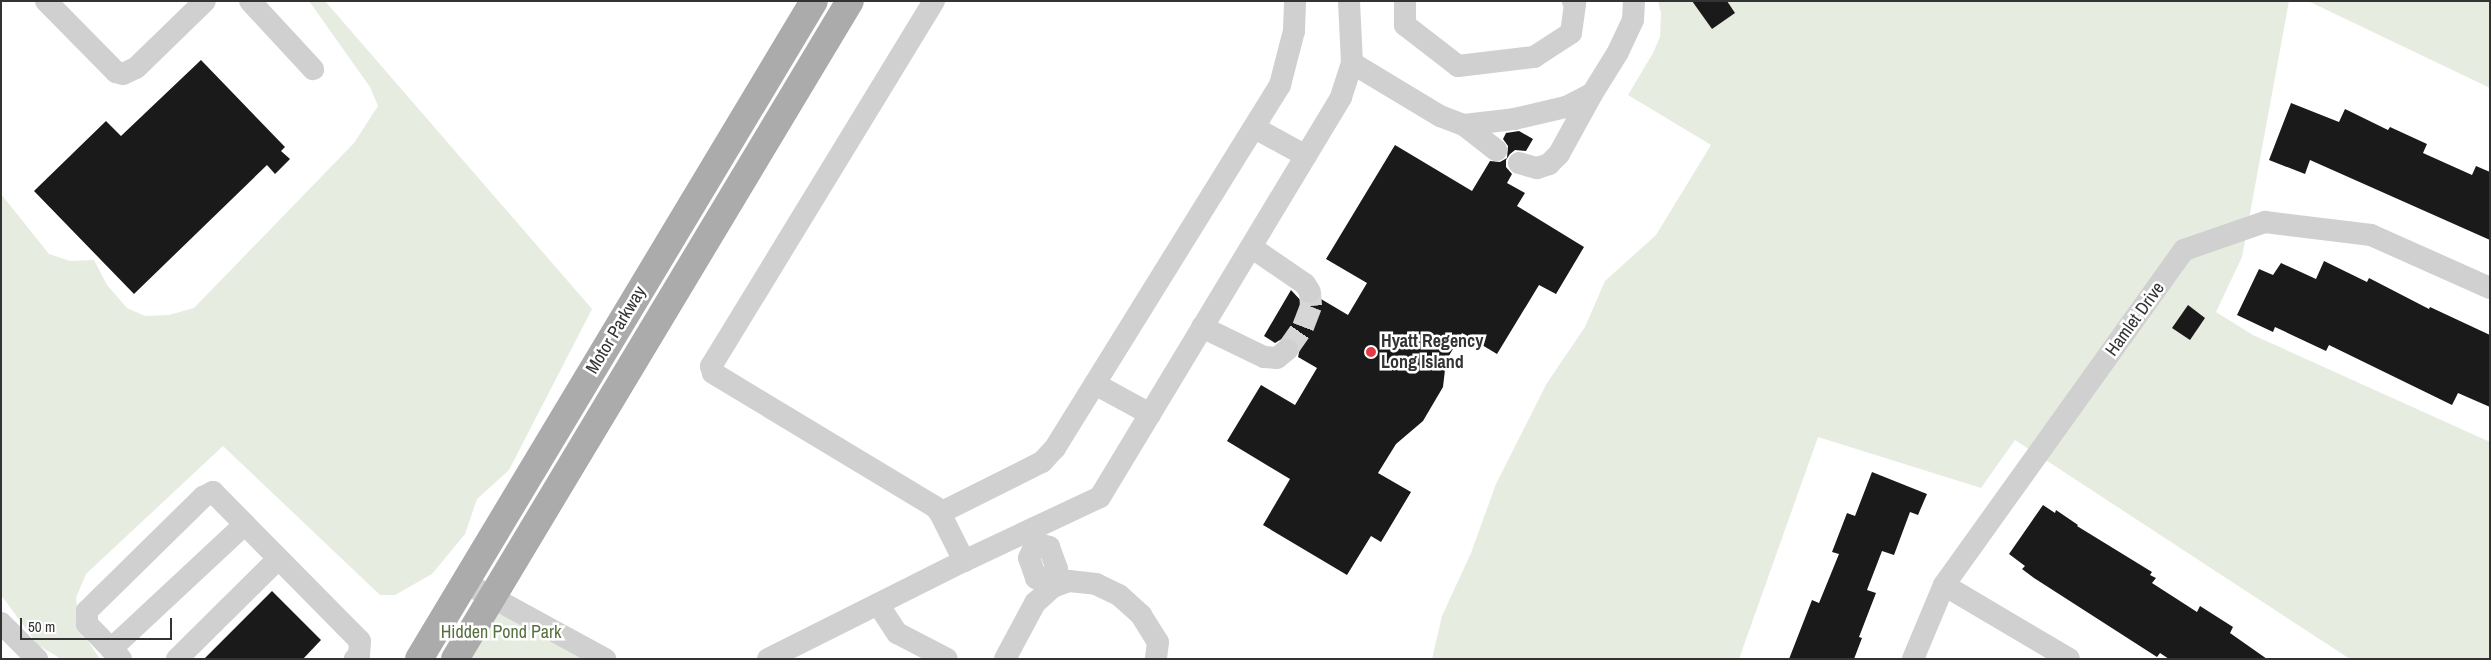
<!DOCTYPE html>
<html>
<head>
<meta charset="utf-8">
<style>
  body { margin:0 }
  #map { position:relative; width:2491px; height:660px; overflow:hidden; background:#fff; font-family:"Archivo Narrow",sans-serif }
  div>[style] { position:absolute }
  .green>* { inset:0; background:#e6ecdf }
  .building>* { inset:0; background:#1a1a1a }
  .minor-tunnel>* { height:22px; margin-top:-11px; transform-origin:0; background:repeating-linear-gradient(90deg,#d6d6d6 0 22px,transparent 0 33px) }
  .minor>* { height:22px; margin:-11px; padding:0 11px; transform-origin:11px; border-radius:11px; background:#d0d0d0 }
  .major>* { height:28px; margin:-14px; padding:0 14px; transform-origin:14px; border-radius:14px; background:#ababab }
  .dots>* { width:14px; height:14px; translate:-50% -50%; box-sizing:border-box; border:2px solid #fff; border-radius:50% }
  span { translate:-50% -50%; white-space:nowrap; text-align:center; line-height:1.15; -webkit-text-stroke:5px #fff; paint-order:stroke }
  .street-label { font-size:18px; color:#333 }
  .poi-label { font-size:18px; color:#333; font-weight:700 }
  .left { translate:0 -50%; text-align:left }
  .park-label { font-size:18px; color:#56703f }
  .frame { position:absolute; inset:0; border:2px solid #333; pointer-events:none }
  .scale { position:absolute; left:20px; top:618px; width:152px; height:22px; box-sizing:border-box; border:2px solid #333; border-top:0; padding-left:6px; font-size:15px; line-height:18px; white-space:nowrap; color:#333; -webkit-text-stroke:4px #fff; paint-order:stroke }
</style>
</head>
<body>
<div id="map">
  <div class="green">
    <i style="clip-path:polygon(309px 1px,325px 1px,592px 309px,509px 470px,477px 499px,465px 534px,432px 574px,395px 595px,380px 595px,223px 446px,86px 574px,76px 598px,80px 629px,100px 659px,61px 659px,38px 645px,1px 595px,1px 194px,49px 254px,70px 261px,94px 260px,107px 285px,127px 308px,145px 316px,169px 315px,194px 308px,354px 143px,378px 106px,370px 87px)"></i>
    <i style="clip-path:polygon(1658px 1px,2289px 1px,2242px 257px,2216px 312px,2253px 335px,2490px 442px,2490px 659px,2350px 659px,2015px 440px,1981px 488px,1818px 437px,1739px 659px,1432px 659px,1442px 616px,1471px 553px,1496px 484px,1547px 383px,1585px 327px,1605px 281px,1656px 235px,1711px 145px,1628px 95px,1653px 53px,1660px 37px,1661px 13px)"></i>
    <i style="clip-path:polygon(2308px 1px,2490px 1px,2490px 88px)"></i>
    <i style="clip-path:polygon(492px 598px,605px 659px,455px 659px)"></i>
  </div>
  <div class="building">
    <i style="clip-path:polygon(1692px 1px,1727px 1px,1735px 13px,1712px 29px)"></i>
    <i style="clip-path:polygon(201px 60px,285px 147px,281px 151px,290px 159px,275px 174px,267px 165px,134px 294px,34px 191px,106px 121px,121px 136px)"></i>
    <i style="clip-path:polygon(2291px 103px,2339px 122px,2345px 109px,2388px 130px,2390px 127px,2427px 144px,2423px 153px,2472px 175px,2476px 166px,2490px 172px,2490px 240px,2310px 160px,2305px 174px,2269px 160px)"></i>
    <i style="clip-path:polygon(1519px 131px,1533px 139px,1526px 151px,1515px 150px,1510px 154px,1506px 160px,1506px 167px,1512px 174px,1507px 183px,1525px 193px,1517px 206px,1584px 247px,1556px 294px,1539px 285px,1497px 354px,1462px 333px,1446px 361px,1443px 387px,1423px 421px,1396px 444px,1378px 473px,1411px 492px,1381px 542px,1371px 536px,1347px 575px,1263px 525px,1290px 479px,1227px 441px,1261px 385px,1295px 405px,1317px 368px,1298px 357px,1300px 348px,1292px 338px,1285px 337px,1275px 343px,1264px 336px,1291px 290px,1304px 304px,1311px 305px,1321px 299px,1348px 315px,1367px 283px,1326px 259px,1395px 145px,1472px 191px,1490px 161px,1500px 162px,1507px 158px,1508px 146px,1503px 139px,1506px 133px)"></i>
    <i style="clip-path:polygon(2324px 261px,2367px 282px,2369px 278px,2429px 309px,2430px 307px,2490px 335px,2490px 407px,2458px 393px,2452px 405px,2329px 345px,2326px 351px,2275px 327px,2273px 332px,2237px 315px,2259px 269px,2273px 275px,2281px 263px,2316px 279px)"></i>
    <i style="clip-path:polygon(2188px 305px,2205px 318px,2190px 340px,2172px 328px)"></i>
    <i style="clip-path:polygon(1872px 472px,1927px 494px,1918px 515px,1910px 512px,1894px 555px,1882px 551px,1867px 590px,1876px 593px,1859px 637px,1862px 638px,1854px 659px,1789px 659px,1812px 600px,1819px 603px,1839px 554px,1832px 552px,1847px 513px,1855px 516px)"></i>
    <i style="clip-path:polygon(2043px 505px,2055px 513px,2056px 510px,2078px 525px,2077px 526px,2152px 572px,2150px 575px,2156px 578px,2152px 583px,2197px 612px,2200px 606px,2233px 627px,2230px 633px,2267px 659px,2169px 659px,2160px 653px,2157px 657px,2034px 578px,2022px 569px,2025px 566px,2009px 554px)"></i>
    <i style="clip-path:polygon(272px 591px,321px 640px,303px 659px,204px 659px)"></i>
  </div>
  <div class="minor-tunnel">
    <i style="left:1287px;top:350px;width:28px;rotate:-55deg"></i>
    <i style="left:1303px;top:327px;width:22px;rotate:-69deg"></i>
    <i style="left:1311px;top:306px;width:14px;rotate:-94deg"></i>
  </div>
  <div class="minor">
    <i style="left:46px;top:1px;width:100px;rotate:45.4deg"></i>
    <i style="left:116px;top:72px;width:7px;rotate:16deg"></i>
    <i style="left:123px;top:74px;width:14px;rotate:-25deg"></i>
    <i style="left:136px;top:68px;width:96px;rotate:-44.2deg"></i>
    <i style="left:250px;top:1px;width:93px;rotate:47.2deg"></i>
    <i style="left:934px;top:1px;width:428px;rotate:121.4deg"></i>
    <i style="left:711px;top:366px;width:7px;rotate:74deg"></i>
    <i style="left:713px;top:373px;width:259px;rotate:31.1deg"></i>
    <i style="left:935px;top:507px;width:8px;rotate:50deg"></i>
    <i style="left:940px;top:513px;width:54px;rotate:63.4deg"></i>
    <i style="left:1405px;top:1px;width:24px;rotate:90deg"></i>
    <i style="left:1405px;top:25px;width:67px;rotate:37.7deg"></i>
    <i style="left:1458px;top:66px;width:77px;rotate:-6.8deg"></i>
    <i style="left:1534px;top:57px;width:44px;rotate:-33deg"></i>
    <i style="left:1571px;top:33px;width:30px;rotate:-82deg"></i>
    <i style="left:1575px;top:3px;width:3px;rotate:-135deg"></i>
    <i style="left:1352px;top:63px;width:103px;rotate:31.1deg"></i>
    <i style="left:1440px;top:116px;width:26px;rotate:21deg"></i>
    <i style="left:1464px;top:125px;width:50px;rotate:-6.8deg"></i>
    <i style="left:1514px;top:119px;width:53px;rotate:-13deg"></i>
    <i style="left:1566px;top:107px;width:29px;rotate:-27deg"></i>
    <i style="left:1592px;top:94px;width:49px;rotate:-58.2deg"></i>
    <i style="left:1618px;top:52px;width:35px;rotate:-65deg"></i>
    <i style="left:1633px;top:20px;width:19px;rotate:-87deg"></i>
    <i style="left:1464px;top:125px;width:41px;rotate:38deg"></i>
    <i style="left:1255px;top:128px;width:58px;rotate:28.8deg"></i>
    <i style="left:1519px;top:163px;width:19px;rotate:16deg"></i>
    <i style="left:1537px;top:168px;width:13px;rotate:-18deg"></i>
    <i style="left:1549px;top:164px;width:14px;rotate:-45deg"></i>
    <i style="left:1559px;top:154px;width:68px;rotate:-61.2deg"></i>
    <i style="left:1251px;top:247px;width:65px;rotate:34.4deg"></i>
    <i style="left:1305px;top:284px;width:9px;rotate:58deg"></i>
    <i style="left:1202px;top:327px;width:69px;rotate:25.8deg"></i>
    <i style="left:1264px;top:357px;width:13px;rotate:4deg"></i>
    <i style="left:1277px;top:358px;width:13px;rotate:-39deg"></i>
    <i style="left:1095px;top:384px;width:63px;rotate:28.6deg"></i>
    <i style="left:940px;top:513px;width:114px;rotate:-26.6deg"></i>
    <i style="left:1042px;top:462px;width:19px;rotate:-47deg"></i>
    <i style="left:1055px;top:448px;width:427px;rotate:-58.2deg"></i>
    <i style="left:1280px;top:85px;width:56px;rotate:-75.5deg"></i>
    <i style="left:1294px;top:31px;width:30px;rotate:-88deg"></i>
    <i style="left:1036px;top:543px;width:14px;rotate:17deg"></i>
    <i style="left:1049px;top:547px;width:23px;rotate:70deg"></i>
    <i style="left:1057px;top:569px;width:13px;rotate:129deg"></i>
    <i style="left:1049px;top:579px;width:13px;rotate:-176deg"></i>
    <i style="left:1036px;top:578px;width:21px;rotate:-109deg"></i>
    <i style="left:1029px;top:558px;width:17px;rotate:-65deg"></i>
    <i style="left:464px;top:582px;width:161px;rotate:28.6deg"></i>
    <i style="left:1944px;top:585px;width:145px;rotate:30.6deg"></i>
    <i style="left:878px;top:604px;width:35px;rotate:57deg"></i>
    <i style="left:897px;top:633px;width:56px;rotate:27.5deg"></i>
    <i style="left:1px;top:623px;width:51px;rotate:45deg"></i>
    <i style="left:111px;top:649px;width:183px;rotate:-43deg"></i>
    <i style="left:121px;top:659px;width:49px;rotate:-134.2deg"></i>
    <i style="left:87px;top:624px;width:13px;rotate:-90deg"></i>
    <i style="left:87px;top:611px;width:163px;rotate:-44.5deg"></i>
    <i style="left:203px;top:497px;width:11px;rotate:-27deg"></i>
    <i style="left:213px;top:492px;width:209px;rotate:45.4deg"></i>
    <i style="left:360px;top:641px;width:14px;rotate:94deg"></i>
    <i style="left:359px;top:655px;width:6px;rotate:135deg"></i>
    <i style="left:177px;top:659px;width:142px;rotate:-44.7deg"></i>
    <i style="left:768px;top:659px;width:219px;rotate:-26.6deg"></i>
    <i style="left:964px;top:561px;width:150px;rotate:-25.2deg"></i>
    <i style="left:1100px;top:497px;width:467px;rotate:-58.9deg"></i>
    <i style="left:1341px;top:97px;width:36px;rotate:-72deg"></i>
    <i style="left:1352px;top:63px;width:62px;rotate:-92.8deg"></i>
    <i style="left:1005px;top:659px;width:64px;rotate:-61.8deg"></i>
    <i style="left:1035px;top:603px;width:24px;rotate:-42deg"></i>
    <i style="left:1053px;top:587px;width:17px;rotate:-21deg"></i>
    <i style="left:1069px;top:581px;width:27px;rotate:6deg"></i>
    <i style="left:1096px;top:584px;width:25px;rotate:26deg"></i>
    <i style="left:1119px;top:595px;width:30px;rotate:42deg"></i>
    <i style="left:1141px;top:615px;width:32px;rotate:58deg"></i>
    <i style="left:1158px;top:642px;width:17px;rotate:97deg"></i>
    <i style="left:1913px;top:659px;width:80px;rotate:-67.3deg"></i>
    <i style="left:1944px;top:585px;width:412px;rotate:-54.4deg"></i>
    <i style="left:2184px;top:250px;width:86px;rotate:-19.1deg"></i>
    <i style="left:2265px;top:222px;width:107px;rotate:7deg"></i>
    <i style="left:2371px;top:235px;width:130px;rotate:24deg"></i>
  </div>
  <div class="major">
    <i style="left:419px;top:659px;width:767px;rotate:-59.02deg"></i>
    <i style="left:455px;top:659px;width:767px;rotate:-59.02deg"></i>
  </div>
  <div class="dots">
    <i style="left:1371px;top:352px;background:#e63946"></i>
  </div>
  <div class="street-label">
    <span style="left:2135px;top:319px;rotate:-54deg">Hamlet Drive</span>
    <span style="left:616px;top:330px;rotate:-59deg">Motor Parkway</span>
  </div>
  <div class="poi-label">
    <span class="left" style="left:1381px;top:352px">Hyatt Regency<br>Long Island</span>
  </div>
  <div class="park-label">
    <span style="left:501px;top:632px">Hidden Pond Park</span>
  </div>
  <div class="frame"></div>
  <div class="scale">50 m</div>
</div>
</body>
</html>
